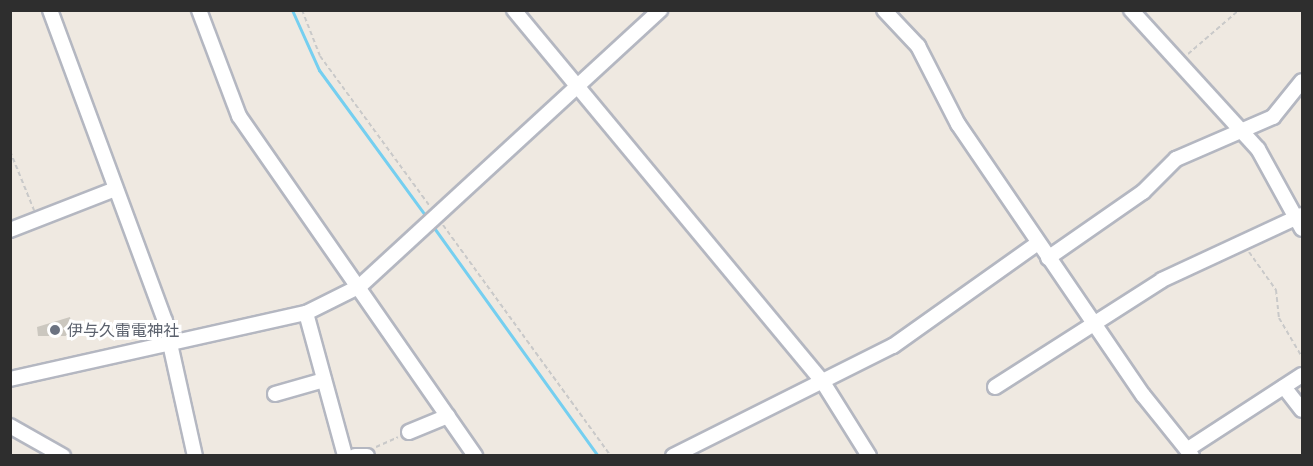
<!DOCTYPE html>
<html>
<head>
<meta charset="utf-8">
<style>
  body { margin:0 }
  #map { position:relative; width:1313px; height:466px; overflow:hidden; background:#efe9e1; font-family:Lato,"Noto Sans JP",sans-serif }
  div>[style] { position:absolute }
  .stream>* { height:3px; margin:-1.5px; padding:0 1.5px; transform-origin:1.5px; border-radius:1.5px; background:#75cff0 }
  .building>* { inset:0; background:#cbc7bf }
  .path>* { height:2px; margin-top:-1px; transform-origin:0; background:repeating-linear-gradient(90deg,#c9c9c9 0 4.5px,transparent 0 7.5px) }
  .roads { filter:drop-shadow(2px 0 #b4b7c1) drop-shadow(-2px 0 #b4b7c1) drop-shadow(0 2px #b4b7c1) drop-shadow(0 -2px #b4b7c1) }
  .minor>* { height:14px; margin:-7px; padding:0 7px; transform-origin:7px; border-radius:7px; background:#fff }
  .dots>* { width:16px; height:16px; translate:-50% -50%; box-sizing:border-box; border:3px solid #fff; border-radius:50% }
  span { translate:-50% -50%; white-space:nowrap; text-align:center; line-height:1.15; -webkit-text-stroke:6px #fff; paint-order:stroke }
  .worship-label { font-size:16px; color:#5b616d }
  .left { translate:0 -50%; text-align:left }
  .frame { position:absolute; inset:0; border:12px solid #2e2e2e; pointer-events:none }
</style>
</head>
<body>
<div id="map">
  <div class="stream">
    <i style="left:292px;top:10px;width:66px;rotate:65.8deg"></i>
    <i style="left:319px;top:70px;width:185px;rotate:53.8deg"></i>
    <i style="left:432px;top:225px;width:284px;rotate:54.3deg"></i>
  </div>
  <div class="building">
    <i style="clip-path:polygon(70px 317px,73px 336px,38px 336px,37px 327px)"></i>
  </div>
  <div class="path">
    <i style="left:302px;top:10px;width:49px;rotate:68.6deg"></i>
    <i style="left:320px;top:56px;width:185px;rotate:53.8deg"></i>
    <i style="left:1188px;top:54px;width:67px;rotate:-40.8deg"></i>
    <i style="left:10px;top:151px;width:64px;rotate:67.9deg"></i>
    <i style="left:443px;top:225px;width:286px;rotate:54deg"></i>
    <i style="left:1249px;top:252px;width:47px;rotate:54.6deg"></i>
    <i style="left:1276px;top:290px;width:28px;rotate:84deg"></i>
    <i style="left:1279px;top:318px;width:45px;rotate:59.5deg"></i>
    <i style="left:376px;top:447px;width:24px;rotate:-24deg"></i>
  </div>
  <div class="roads">
    <div class="minor">
      <i style="left:50px;top:10px;width:332px;rotate:69.7deg"></i>
      <i style="left:165px;top:321px;width:138px;rotate:77.5deg"></i>
      <i style="left:199px;top:10px;width:113px;rotate:69.3deg"></i>
      <i style="left:239px;top:116px;width:414px;rotate:55.2deg"></i>
      <i style="left:514px;top:10px;width:486px;rotate:50.3deg"></i>
      <i style="left:824px;top:384px;width:85px;rotate:58deg"></i>
      <i style="left:884px;top:10px;width:50px;rotate:46.6deg"></i>
      <i style="left:918px;top:46px;width:88px;rotate:62.9deg"></i>
      <i style="left:958px;top:124px;width:328px;rotate:55.7deg"></i>
      <i style="left:1143px;top:395px;width:78px;rotate:51.2deg"></i>
      <i style="left:1131px;top:10px;width:188px;rotate:47.6deg"></i>
      <i style="left:1258px;top:149px;width:91px;rotate:61.2deg"></i>
      <i style="left:10px;top:230px;width:113px;rotate:-21.3deg"></i>
      <i style="left:1048px;top:258px;width:116px;rotate:-34.8deg"></i>
      <i style="left:1143px;top:192px;width:47px;rotate:-45deg"></i>
      <i style="left:1176px;top:159px;width:106px;rotate:-23.4deg"></i>
      <i style="left:1273px;top:117px;width:46px;rotate:-51.1deg"></i>
      <i style="left:306px;top:313px;width:148px;rotate:74.7deg"></i>
      <i style="left:10px;top:379px;width:303px;rotate:-12.6deg"></i>
      <i style="left:306px;top:313px;width:60px;rotate:-26.6deg"></i>
      <i style="left:360px;top:286px;width:408px;rotate:-42.6deg"></i>
      <i style="left:995px;top:387px;width:198px;rotate:-32.6deg"></i>
      <i style="left:1162px;top:280px;width:154px;rotate:-24.9deg"></i>
      <i style="left:1284px;top:387px;width:29px;rotate:52deg"></i>
      <i style="left:275px;top:394px;width:51px;rotate:-15.9deg"></i>
      <i style="left:10px;top:426px;width:61px;rotate:29.5deg"></i>
      <i style="left:409px;top:432px;width:42px;rotate:-22.3deg"></i>
      <i style="left:1188px;top:449px;width:136px;rotate:-33deg"></i>
      <i style="left:355px;top:456px;width:12px"></i>
      <i style="left:673px;top:456px;width:246px;rotate:-26.6deg"></i>
      <i style="left:893px;top:346px;width:178px;rotate:-35.4deg"></i>
    </div>
  </div>
  <div class="dots">
    <i style="left:55px;top:330px;background:#6b7280"></i>
  </div>
  <div class="worship-label">
    <span class="left" style="left:67px;top:330px">伊与久雷電神社</span>
  </div>
  <div class="frame"></div>
</div>
</body>
</html>
